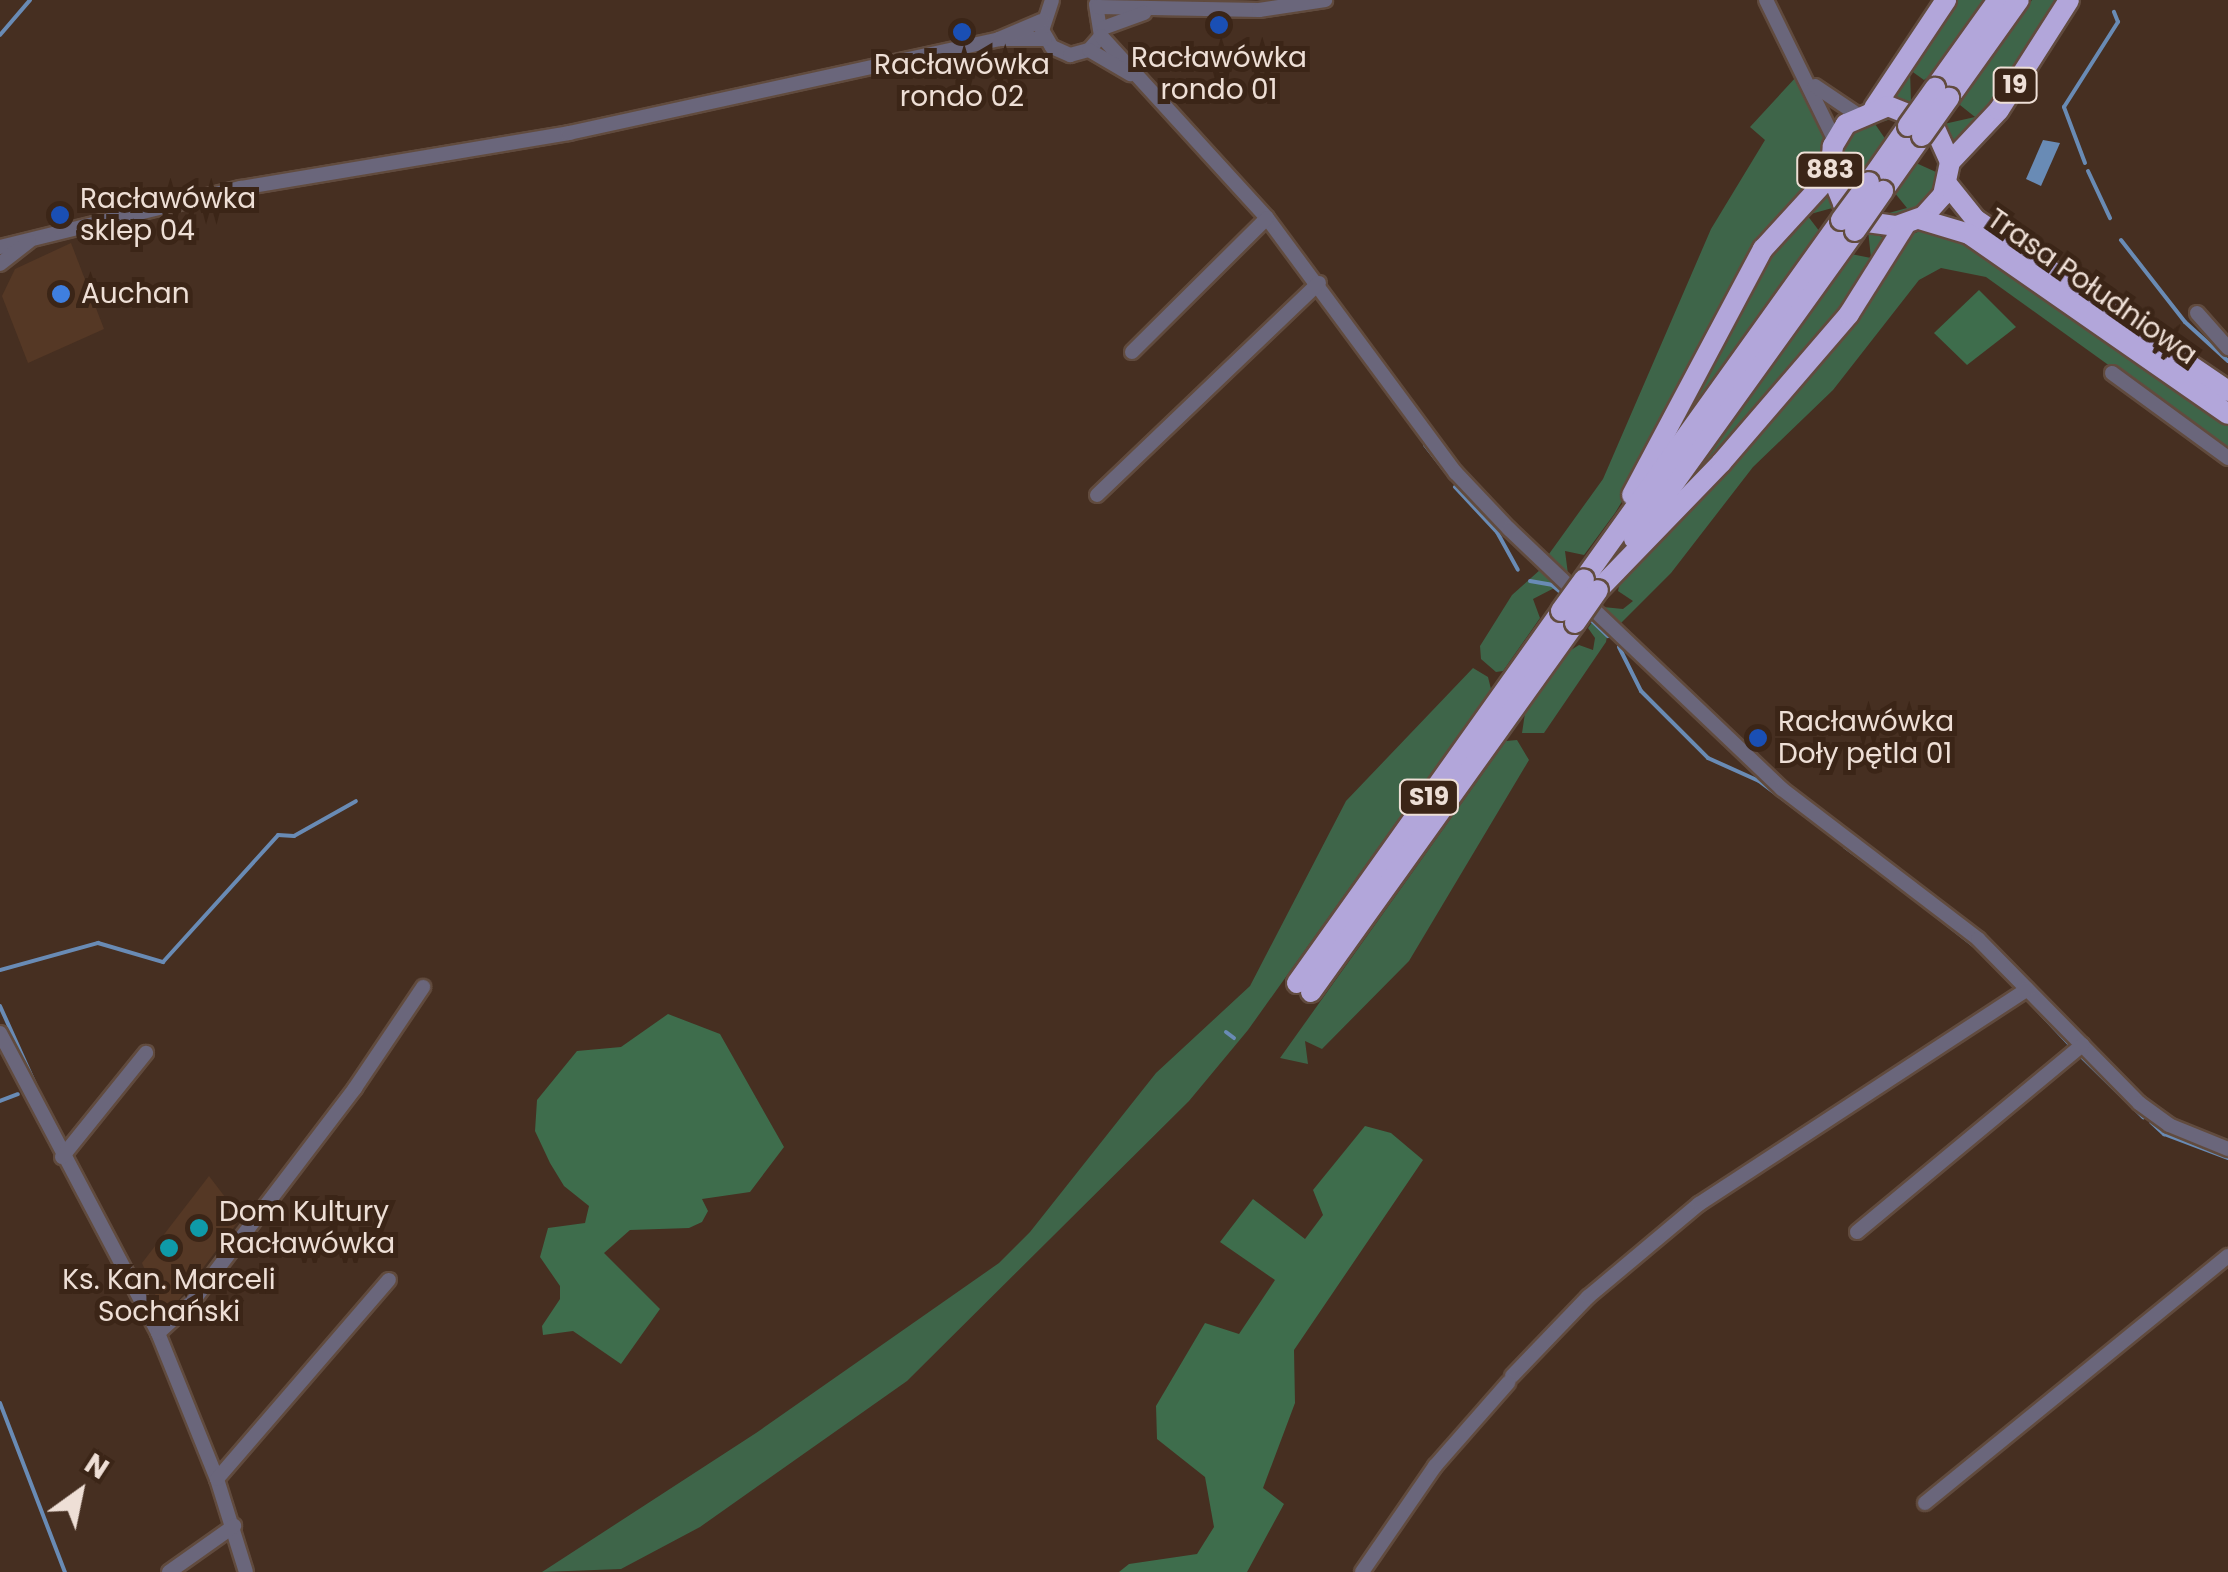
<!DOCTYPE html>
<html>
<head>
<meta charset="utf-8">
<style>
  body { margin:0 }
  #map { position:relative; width:2228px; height:1572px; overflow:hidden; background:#462f21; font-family:Poppins,sans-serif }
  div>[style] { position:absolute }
  .built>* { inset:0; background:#553825 }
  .green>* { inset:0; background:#3e6549 }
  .forest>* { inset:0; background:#3e6d4c }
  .water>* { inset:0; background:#698bb5 }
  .stream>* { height:4px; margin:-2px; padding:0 2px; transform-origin:2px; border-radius:2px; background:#698bb5 }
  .roads { filter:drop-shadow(2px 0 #614b3e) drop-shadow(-2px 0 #614b3e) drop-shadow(0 2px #614b3e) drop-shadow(0 -2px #614b3e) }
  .minor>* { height:14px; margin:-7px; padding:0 7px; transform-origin:7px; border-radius:7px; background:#6a667b }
  .highway>* { height:20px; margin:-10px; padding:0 10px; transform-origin:10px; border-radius:10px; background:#b2a6da }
  .bridges { filter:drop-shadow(2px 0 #614b3e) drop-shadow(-2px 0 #614b3e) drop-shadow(0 2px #614b3e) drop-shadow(0 -2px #614b3e) }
  .highway-bridge>* { height:20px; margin:-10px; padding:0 10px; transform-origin:10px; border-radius:10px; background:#b2a6da }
  .dots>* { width:28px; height:28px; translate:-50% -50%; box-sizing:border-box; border:5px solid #3b2517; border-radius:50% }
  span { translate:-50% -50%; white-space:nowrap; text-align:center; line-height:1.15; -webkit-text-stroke:10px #3b2517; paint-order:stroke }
  .shield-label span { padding:2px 8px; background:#3b2517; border:2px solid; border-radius:8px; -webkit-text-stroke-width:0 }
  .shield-label { font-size:25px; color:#eedfd6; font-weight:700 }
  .poi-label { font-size:28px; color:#eedfd6 }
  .left { translate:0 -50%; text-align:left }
  .street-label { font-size:28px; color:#eedfd6 }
  .north { position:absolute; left:30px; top:1442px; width:100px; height:100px; -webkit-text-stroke:8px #3b2517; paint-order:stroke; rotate:33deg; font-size:28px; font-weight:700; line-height:40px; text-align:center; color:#eedfd6 }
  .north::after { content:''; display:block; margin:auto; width:35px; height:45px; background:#eedfd6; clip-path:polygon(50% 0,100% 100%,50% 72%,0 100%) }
</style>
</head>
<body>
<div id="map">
  <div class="built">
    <i style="clip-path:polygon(71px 243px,104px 329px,28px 363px,2px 296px,15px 269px)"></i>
    <i style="clip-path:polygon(209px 1176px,241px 1218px,165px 1318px,142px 1263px)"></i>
  </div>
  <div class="green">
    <i style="clip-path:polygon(1954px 0,1985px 0,1931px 75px,1924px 80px,1910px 70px,1911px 102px,1893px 98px,1893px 96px)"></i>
    <i style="clip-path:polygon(2032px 0,2060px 0,1994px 104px,1955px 144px,1944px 124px,1975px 117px,1960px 105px,1962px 97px)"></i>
    <i style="clip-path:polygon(1797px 76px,1827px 139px,1819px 175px,1615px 513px,1584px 555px,1565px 551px,1568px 574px,1549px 554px,1603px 479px,1711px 229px,1765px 140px,1750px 127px)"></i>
    <i style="clip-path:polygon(1887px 114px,1901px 116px,1875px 124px,1886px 140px,1862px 171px,1846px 164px,1846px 192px,1838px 165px,1845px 142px,1861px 123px)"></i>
    <i style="clip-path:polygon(1934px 138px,1940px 153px,1941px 158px,1941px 171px,1930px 198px,1902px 216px,1888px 218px,1878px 216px,1907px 208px,1894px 192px,1916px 163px,1936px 172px,1940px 158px)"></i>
    <i style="clip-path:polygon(1827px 192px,1836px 207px,1807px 215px,1820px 232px,1658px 459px,1759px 267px)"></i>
    <i style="clip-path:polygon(1930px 227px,1955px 232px,2228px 422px,2228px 451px,1986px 277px,1941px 268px,1919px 280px,1833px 390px,1753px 467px,1671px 573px,1620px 624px,1603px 607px,1623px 609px,1633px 601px,1618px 591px,1620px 581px,1910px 235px)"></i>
    <i style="clip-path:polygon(1868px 230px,1886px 239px,1857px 292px,1673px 501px,1851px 254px,1871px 258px)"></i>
    <i style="clip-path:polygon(1541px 569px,1560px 585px,1533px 599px,1540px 618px,1503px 671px,1496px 672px,1481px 659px,1480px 646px,1512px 595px)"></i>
    <i style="clip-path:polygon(1595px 618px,1608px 631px,1606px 642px,1544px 733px,1522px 733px,1525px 713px,1571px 650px,1579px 645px,1593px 650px,1595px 638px,1588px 628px)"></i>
    <i style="clip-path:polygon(1473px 668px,1488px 677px,1491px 689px,1248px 1030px,1189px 1101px,907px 1381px,700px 1527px,621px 1569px,542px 1572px,756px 1433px,999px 1263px,1030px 1232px,1156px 1073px,1250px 986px,1346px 801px)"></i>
    <i style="clip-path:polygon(1517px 740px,1529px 760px,1409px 961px,1322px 1049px,1305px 1041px,1308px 1064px,1280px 1058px,1506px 741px)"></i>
  </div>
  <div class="forest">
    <i style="clip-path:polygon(1979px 290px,2016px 327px,1967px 365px,1934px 333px)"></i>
    <i style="clip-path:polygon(668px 1014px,720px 1034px,784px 1147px,750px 1192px,702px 1199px,708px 1211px,702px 1222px,689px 1228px,630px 1230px,604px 1253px,660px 1309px,621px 1364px,573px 1331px,543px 1335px,542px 1326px,560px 1299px,560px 1286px,540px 1257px,548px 1228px,585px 1223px,589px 1206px,564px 1186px,550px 1163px,535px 1131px,537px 1100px,577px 1051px,621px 1047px)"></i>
    <i style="clip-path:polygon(1365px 1126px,1391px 1133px,1423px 1160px,1294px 1350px,1295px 1403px,1263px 1488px,1284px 1504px,1247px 1572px,1119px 1572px,1129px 1564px,1197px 1554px,1214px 1527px,1205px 1477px,1157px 1439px,1156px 1406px,1205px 1323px,1239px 1334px,1275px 1280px,1220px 1242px,1253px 1199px,1305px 1239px,1323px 1215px,1313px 1190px)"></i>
  </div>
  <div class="water">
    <i style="clip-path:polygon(2043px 140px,2060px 143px,2041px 186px,2026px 179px)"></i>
  </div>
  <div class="stream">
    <i style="left:0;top:35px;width:46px;rotate:-49.4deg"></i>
    <i style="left:2085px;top:163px;width:60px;rotate:-110.6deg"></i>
    <i style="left:2064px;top:107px;width:101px;rotate:-57.6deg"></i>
    <i style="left:2118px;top:22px;width:11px;rotate:-112deg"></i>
    <i style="left:2088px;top:171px;width:52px;rotate:64.9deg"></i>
    <i style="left:2121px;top:240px;width:104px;rotate:52deg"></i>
    <i style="left:2185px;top:322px;width:58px;rotate:42.2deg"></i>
    <i style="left:1425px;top:445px;width:39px;rotate:52deg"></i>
    <i style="left:1455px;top:487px;width:62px;rotate:47deg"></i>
    <i style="left:1497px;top:532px;width:43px;rotate:61.1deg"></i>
    <i style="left:1530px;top:581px;width:22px;rotate:10deg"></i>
    <i style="left:1552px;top:585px;width:17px;rotate:40deg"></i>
    <i style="left:1587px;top:616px;width:29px;rotate:44deg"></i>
    <i style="left:1619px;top:647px;width:49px;rotate:63.4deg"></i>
    <i style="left:1641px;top:691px;width:95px;rotate:45deg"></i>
    <i style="left:1708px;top:758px;width:56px;rotate:24.3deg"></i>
    <i style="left:1759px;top:781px;width:96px;rotate:37deg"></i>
    <i style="left:1845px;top:847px;width:36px;rotate:36deg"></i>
    <i style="left:1930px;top:911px;width:65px;rotate:38.1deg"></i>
    <i style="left:0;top:970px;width:102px;rotate:-15.4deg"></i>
    <i style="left:98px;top:943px;width:68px;rotate:16.3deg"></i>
    <i style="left:163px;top:962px;width:171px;rotate:-47.8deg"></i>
    <i style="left:278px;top:835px;width:16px;rotate:4deg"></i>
    <i style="left:294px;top:836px;width:71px;rotate:-29.4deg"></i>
    <i style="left:2005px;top:976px;width:16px;rotate:45deg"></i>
    <i style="left:2028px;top:1000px;width:64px;rotate:46.9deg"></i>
    <i style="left:0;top:1006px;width:88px;rotate:65.8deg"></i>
    <i style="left:1226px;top:1032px;width:10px;rotate:37deg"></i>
    <i style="left:2082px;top:1057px;width:86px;rotate:44.5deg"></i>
    <i style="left:0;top:1101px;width:19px;rotate:-21deg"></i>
    <i style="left:2151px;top:1122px;width:18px;rotate:43deg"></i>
    <i style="left:2164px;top:1134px;width:68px;rotate:20.6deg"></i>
    <i style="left:0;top:1403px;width:181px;rotate:69deg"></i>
  </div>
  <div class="roads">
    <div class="minor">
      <i style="left:1052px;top:0;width:32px;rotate:108deg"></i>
      <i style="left:1042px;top:30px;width:20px;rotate:60deg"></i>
      <i style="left:1052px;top:47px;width:20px;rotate:24deg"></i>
      <i style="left:1070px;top:55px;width:20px;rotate:-15deg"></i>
      <i style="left:1089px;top:50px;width:18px;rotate:-49deg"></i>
      <i style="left:1101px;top:36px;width:32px;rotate:-99deg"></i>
      <i style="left:1766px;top:0;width:157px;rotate:63.9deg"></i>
      <i style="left:1098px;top:7px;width:161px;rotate:1.1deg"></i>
      <i style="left:1259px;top:10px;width:67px;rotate:-8.6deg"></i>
      <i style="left:1103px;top:28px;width:44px;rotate:-20.1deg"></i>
      <i style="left:1101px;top:36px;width:246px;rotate:47.6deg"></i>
      <i style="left:1267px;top:218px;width:317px;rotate:53.5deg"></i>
      <i style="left:1456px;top:473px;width:77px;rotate:46.6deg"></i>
      <i style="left:1509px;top:529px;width:377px;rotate:43.6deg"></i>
      <i style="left:1782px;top:789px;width:247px;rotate:37.4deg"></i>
      <i style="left:1978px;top:939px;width:230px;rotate:45.5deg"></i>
      <i style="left:2139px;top:1103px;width:37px;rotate:36deg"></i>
      <i style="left:2169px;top:1125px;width:64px;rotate:22.1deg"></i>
      <i style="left:999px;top:39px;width:46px"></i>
      <i style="left:1089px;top:50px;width:48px;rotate:30.3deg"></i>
      <i style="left:1815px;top:86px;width:52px;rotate:34deg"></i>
      <i style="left:0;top:247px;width:248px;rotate:-13.8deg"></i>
      <i style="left:241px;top:188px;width:333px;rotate:-9.5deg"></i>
      <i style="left:569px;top:133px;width:440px;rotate:-12.3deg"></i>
      <i style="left:999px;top:39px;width:46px;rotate:-23.2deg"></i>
      <i style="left:0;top:264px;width:37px;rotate:-38deg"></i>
      <i style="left:2197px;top:313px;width:47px;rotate:48.5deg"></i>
      <i style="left:1132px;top:352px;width:190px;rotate:-44.8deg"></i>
      <i style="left:2112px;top:373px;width:144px;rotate:36.2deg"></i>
      <i style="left:1097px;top:495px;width:307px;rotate:-43.7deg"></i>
      <i style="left:0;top:1033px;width:339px;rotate:62.2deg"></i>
      <i style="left:158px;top:1333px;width:157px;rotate:68deg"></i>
      <i style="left:217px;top:1479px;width:97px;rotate:72.7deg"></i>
      <i style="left:62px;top:1157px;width:134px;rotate:-51.1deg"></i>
      <i style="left:1857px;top:1232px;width:293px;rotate:-39.7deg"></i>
      <i style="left:158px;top:1333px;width:47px;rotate:-42.4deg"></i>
      <i style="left:193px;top:1301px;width:268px;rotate:-52.7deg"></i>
      <i style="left:355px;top:1088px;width:122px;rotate:-56deg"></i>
      <i style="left:1512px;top:1376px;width:110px;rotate:-46.1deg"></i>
      <i style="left:1588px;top:1297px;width:145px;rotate:-40deg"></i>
      <i style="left:1699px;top:1204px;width:392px;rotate:-33.2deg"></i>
      <i style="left:217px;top:1479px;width:263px;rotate:-49.2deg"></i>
      <i style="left:1925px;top:1503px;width:391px;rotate:-39.2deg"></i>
      <i style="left:169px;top:1572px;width:80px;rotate:-35.3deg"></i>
      <i style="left:1362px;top:1572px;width:129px;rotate:-55.4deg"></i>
      <i style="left:1435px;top:1466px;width:111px;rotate:-48.7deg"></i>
    </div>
    <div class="highway">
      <i style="left:1935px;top:88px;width:108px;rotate:-54.4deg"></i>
      <i style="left:1949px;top:98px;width:120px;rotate:-54.5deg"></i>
      <i style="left:1874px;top:108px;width:130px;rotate:-56.3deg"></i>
      <i style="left:1950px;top:162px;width:42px;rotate:-114.1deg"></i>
      <i style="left:1933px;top:124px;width:48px;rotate:-158.2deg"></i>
      <i style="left:1888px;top:106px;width:46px;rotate:156.8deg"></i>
      <i style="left:1846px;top:124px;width:26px;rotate:121deg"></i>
      <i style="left:1833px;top:146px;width:25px;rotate:97deg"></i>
      <i style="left:1830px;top:171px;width:35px;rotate:68deg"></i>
      <i style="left:1843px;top:204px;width:30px;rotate:37deg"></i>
      <i style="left:1867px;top:222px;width:30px;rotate:8deg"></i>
      <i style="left:1897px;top:226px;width:29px;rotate:-20deg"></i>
      <i style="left:1924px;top:216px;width:28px;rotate:-48deg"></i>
      <i style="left:1943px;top:195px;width:34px;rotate:-78deg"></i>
      <i style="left:1950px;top:162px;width:71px;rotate:-46.7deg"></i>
      <i style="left:1999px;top:110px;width:130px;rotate:-57.5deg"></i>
      <i style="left:1869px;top:182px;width:68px;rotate:-55.1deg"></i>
      <i style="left:1947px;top:184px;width:45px;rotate:51.3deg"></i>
      <i style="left:1975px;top:219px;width:306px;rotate:34.2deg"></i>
      <i style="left:1883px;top:191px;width:67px;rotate:-54.7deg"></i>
      <i style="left:1919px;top:219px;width:52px;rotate:16.7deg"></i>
      <i style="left:1969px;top:234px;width:315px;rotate:34.8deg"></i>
      <i style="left:1632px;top:495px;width:279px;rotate:-62deg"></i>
      <i style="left:1763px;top:249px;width:99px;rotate:-47.5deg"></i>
      <i style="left:1634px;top:539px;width:379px;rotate:-54.3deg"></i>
      <i style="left:1584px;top:579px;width:442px;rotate:-54.4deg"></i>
      <i style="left:1598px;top:590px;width:177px;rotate:-45.9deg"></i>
      <i style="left:1721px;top:463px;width:196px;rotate:-49.3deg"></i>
      <i style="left:1849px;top:314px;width:105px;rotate:-57.8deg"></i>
      <i style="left:1297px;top:983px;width:456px;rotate:-54.6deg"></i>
      <i style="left:1311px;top:992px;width:454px;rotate:-54.4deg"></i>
    </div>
  </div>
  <div class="bridges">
    <div class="highway-bridge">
      <i style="left:1908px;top:126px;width:47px;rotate:-54.6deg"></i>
      <i style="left:1922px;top:136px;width:47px;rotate:-54.6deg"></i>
      <i style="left:1841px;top:220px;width:47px;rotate:-53.6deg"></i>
      <i style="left:1855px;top:231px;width:49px;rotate:-55deg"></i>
      <i style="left:1561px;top:611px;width:39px;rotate:-54deg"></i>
      <i style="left:1575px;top:623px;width:40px;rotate:-55.1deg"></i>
    </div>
  </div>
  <div class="dots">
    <i style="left:1219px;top:25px;background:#1a4fb4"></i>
    <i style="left:962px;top:32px;background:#1a4fb4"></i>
    <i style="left:60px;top:215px;background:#1a4fb4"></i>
    <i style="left:61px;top:294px;background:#3f7fe0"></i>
    <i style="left:1758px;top:738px;background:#1a4fb4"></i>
    <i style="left:199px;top:1228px;background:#0f9aa8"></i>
    <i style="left:169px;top:1248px;background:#0f9aa8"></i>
  </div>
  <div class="shield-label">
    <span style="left:2015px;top:85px">19</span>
    <span style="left:1830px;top:170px">883</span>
    <span style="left:1429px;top:797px">S19</span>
  </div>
  <div class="poi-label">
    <span style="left:1219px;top:74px">Racławówka<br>rondo 01</span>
    <span style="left:962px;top:81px">Racławówka<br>rondo 02</span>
    <span class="left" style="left:80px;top:215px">Racławówka<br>sklep 04</span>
    <span class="left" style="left:81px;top:294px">Auchan</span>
    <span class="left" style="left:1778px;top:738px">Racławówka<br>Doły pętla 01</span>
    <span class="left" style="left:219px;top:1228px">Dom Kultury<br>Racławówka</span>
    <span style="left:169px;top:1296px">Ks. Kan. Marceli<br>Sochański</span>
  </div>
  <div class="street-label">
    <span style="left:2092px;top:287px;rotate:35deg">Trasa Południowa</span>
  </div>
  <div class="north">N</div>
</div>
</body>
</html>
